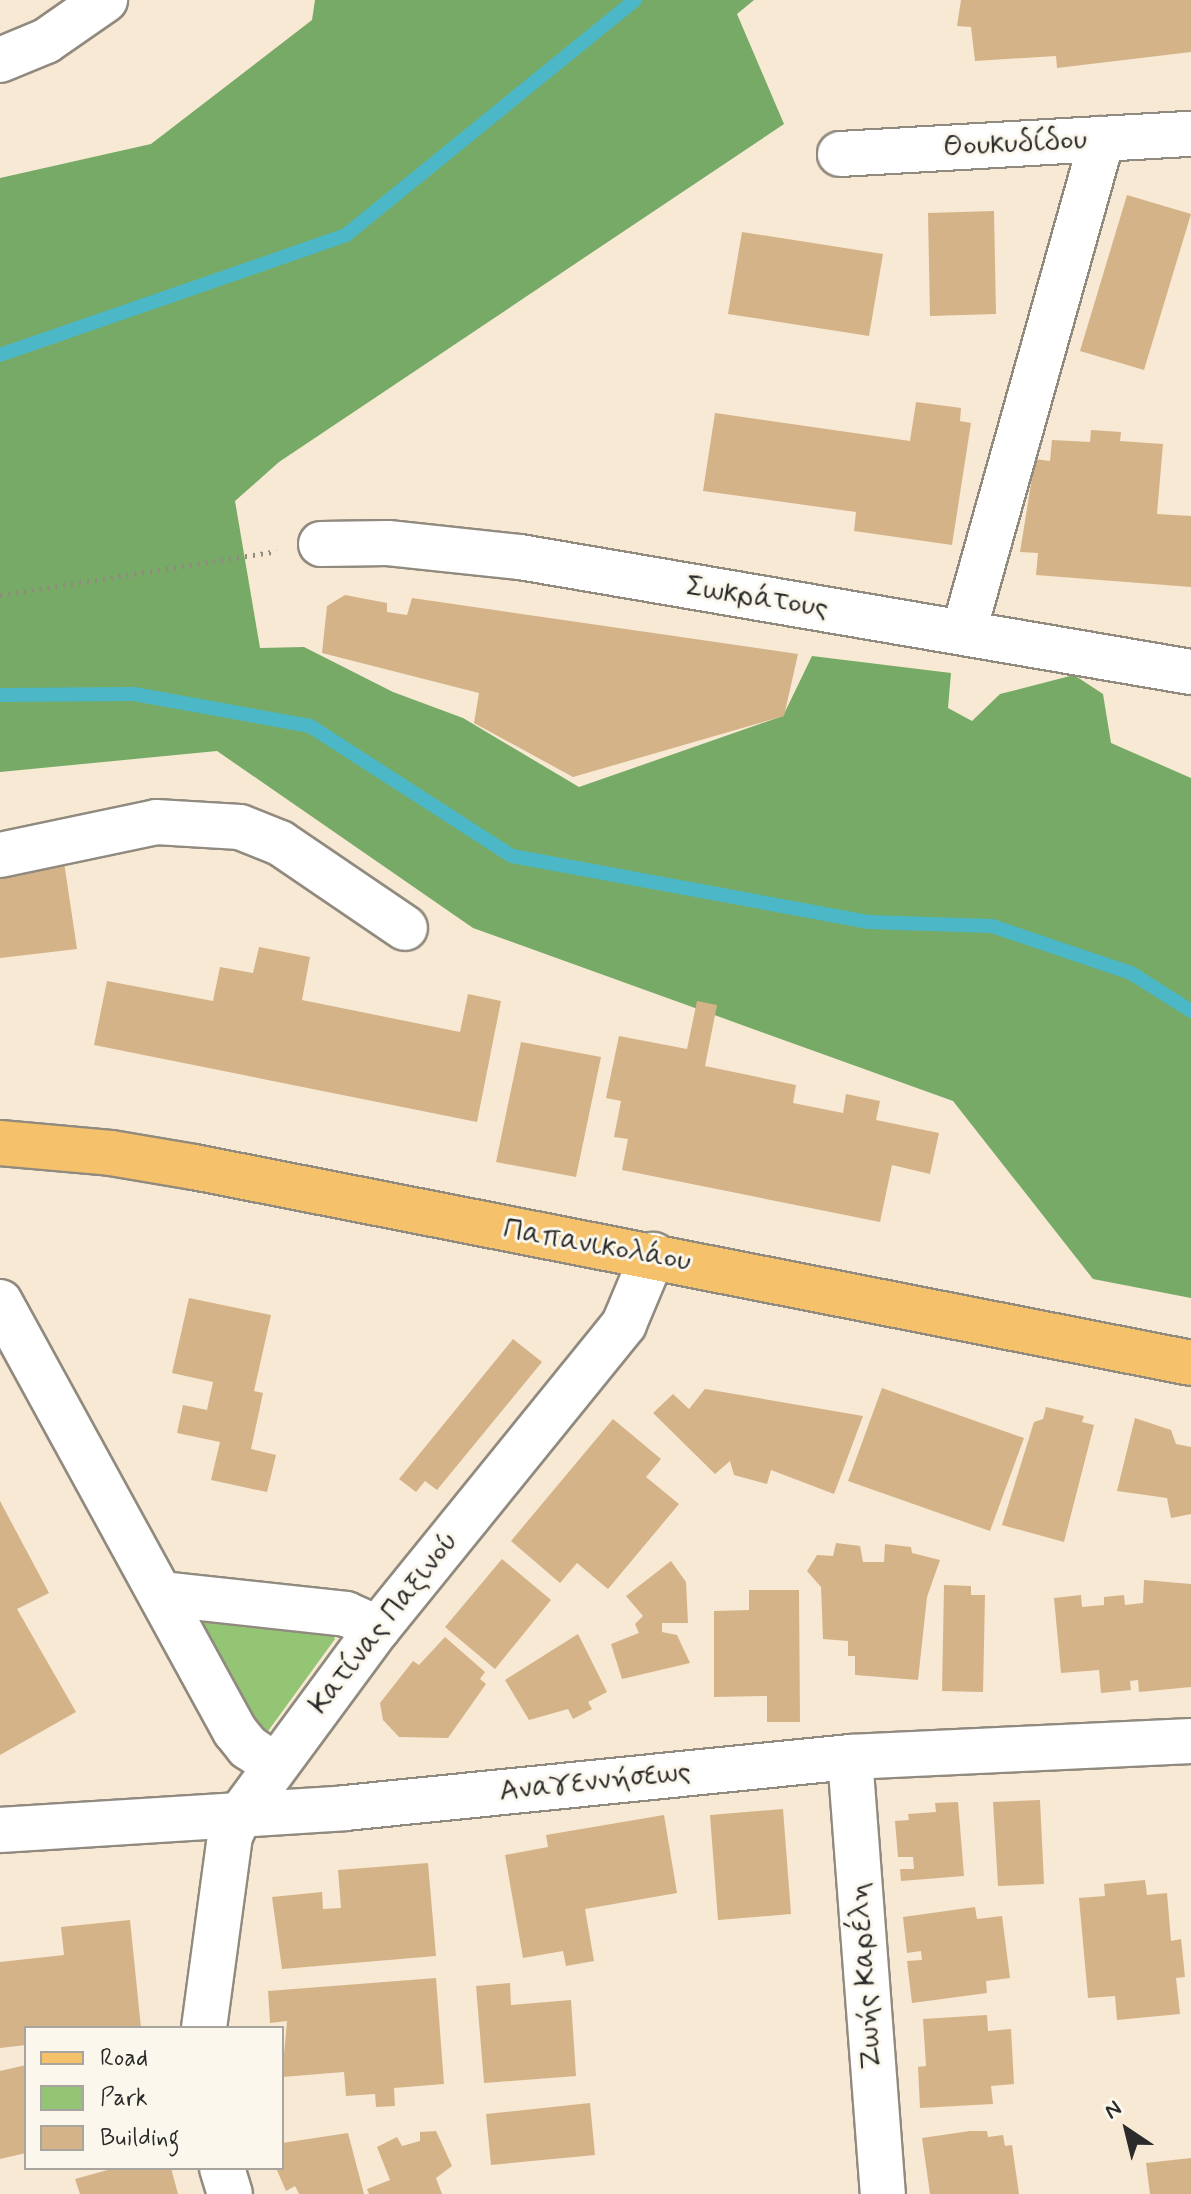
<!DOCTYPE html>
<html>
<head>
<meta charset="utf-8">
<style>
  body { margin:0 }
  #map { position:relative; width:1191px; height:2194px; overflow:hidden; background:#f7e9d3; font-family:Mynerve,sans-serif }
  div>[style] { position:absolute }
  .green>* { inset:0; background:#93c575 }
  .forest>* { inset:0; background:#76aa66 }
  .stream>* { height:14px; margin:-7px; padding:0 7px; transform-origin:7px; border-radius:7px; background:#4cb8c7 }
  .building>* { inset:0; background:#d5b389 }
  .path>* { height:5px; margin-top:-2.5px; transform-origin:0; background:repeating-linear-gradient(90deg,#918a7f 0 2px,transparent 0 8px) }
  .roads { filter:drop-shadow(2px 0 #918a7f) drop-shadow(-2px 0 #918a7f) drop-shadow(0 2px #918a7f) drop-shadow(0 -2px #918a7f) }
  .minor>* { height:44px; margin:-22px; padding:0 22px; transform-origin:22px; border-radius:22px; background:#fff }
  .major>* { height:44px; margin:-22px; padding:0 22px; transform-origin:22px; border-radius:22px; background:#f5c16b }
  span { translate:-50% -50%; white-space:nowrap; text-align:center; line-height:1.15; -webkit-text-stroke:6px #fbf7ec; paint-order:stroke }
  .street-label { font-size:30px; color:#2b2b2b }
  .legend { position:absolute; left:24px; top:2026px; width:260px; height:144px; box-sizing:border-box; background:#fbf7ec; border:2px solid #a8a59f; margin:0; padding:10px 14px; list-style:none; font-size:24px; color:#2b2b2b }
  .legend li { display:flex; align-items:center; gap:16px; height:40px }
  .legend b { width:40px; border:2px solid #a8a59f }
  .north { position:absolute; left:1087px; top:2090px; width:80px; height:80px; -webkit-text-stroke:6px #fbf7ec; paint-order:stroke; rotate:325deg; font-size:22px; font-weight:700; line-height:32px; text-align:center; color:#2b2b2b }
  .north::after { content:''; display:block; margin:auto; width:28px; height:36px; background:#2b2b2b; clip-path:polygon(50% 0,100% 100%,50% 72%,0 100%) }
</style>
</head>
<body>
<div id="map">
  <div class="green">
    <i style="clip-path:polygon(195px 1619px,332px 1632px,335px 1639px,263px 1738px)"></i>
  </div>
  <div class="forest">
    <i style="clip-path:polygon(315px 0,754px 0,737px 14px,784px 124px,279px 462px,235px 501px,260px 648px,304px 647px,393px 692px,463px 718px,579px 787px,783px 716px,812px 656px,951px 673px,948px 708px,972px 721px,1000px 694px,1074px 675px,1103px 694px,1111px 743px,1191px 778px,1191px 1298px,1093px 1279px,953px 1101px,473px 928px,217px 751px,0 772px,0 178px,151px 144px,312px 20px)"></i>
  </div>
  <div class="stream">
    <i style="left:0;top:355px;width:366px;rotate:-19.1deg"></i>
    <i style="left:346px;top:235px;width:372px;rotate:-39.1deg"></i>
    <i style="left:0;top:695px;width:134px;rotate:-0.4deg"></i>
    <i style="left:134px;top:694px;width:179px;rotate:10.3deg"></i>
    <i style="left:310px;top:726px;width:240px;rotate:32.8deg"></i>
    <i style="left:512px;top:856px;width:363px;rotate:10.5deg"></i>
    <i style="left:869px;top:922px;width:123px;rotate:1.9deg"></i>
    <i style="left:992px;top:926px;width:147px;rotate:18.7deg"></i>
    <i style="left:1131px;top:973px;width:71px;rotate:32.3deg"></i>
  </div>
  <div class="building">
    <i style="clip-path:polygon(961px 0,1191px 0,1191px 52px,1057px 68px,1056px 56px,975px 61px,971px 27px,957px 26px)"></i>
    <i style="clip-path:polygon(1127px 195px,1191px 214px,1144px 370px,1080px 351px)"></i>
    <i style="clip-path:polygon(994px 211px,996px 314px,930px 316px,928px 213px)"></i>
    <i style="clip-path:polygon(742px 232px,883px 254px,869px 336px,728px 314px)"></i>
    <i style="clip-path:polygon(916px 402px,961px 408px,960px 421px,971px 423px,952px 545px,854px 531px,856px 512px,703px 491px,715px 413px,910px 441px)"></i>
    <i style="clip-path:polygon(1091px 430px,1121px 432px,1120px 441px,1163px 444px,1157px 514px,1191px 516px,1191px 587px,1036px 575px,1038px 553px,1020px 552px,1035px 459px,1050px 461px,1052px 440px,1090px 442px)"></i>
    <i style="clip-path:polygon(345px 595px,387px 603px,387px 612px,407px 615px,412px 598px,798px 654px,784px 716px,573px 777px,474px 723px,479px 693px,322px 653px,327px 606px)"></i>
    <i style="clip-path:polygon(64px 862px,77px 949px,0 958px,0 875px)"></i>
    <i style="clip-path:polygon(259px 947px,310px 957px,302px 1000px,460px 1032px,468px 994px,501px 1001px,477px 1122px,94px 1045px,107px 981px,213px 1001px,220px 967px,253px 973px)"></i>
    <i style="clip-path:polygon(697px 1001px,717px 1005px,705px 1066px,796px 1085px,793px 1103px,843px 1113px,846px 1094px,880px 1101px,876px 1120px,939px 1133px,930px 1174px,892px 1165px,880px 1222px,622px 1170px,628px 1139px,614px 1137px,621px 1101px,606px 1098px,619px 1036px,687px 1049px)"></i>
    <i style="clip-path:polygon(521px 1042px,601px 1057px,576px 1177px,496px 1162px)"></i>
    <i style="clip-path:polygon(189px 1298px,271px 1315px,254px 1391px,263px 1393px,251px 1449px,276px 1455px,267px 1492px,211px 1480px,220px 1442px,177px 1433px,183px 1405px,207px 1410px,213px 1382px,172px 1373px)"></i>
    <i style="clip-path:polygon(513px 1339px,542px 1362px,437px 1490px,425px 1481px,416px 1492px,399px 1479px)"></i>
    <i style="clip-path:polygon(882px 1388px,1024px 1438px,990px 1531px,848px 1481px)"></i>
    <i style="clip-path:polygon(705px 1389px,863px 1416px,834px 1494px,771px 1470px,767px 1484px,734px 1475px,730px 1461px,715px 1474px,653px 1413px,673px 1394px,689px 1409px)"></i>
    <i style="clip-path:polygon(1046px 1407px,1084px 1416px,1082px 1422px,1094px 1425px,1064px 1542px,1002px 1525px,1034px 1422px,1043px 1419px)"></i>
    <i style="clip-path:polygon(1135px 1418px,1171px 1430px,1176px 1444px,1191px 1447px,1191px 1514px,1171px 1518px,1167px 1498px,1117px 1491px)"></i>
    <i style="clip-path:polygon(613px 1419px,661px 1459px,646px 1477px,679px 1504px,608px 1589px,577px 1563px,560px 1583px,511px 1541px)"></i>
    <i style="clip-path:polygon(0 1501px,49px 1593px,17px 1609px,76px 1712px,0 1755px)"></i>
    <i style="clip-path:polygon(836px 1543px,860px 1546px,863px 1562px,884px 1562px,885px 1544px,911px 1547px,912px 1553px,940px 1560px,927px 1597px,918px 1680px,855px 1675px,855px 1656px,848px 1656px,848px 1641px,823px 1639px,821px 1587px,807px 1571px,817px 1555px,833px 1556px)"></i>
    <i style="clip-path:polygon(502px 1559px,551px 1600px,495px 1669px,445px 1627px)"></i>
    <i style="clip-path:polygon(671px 1561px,686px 1582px,688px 1623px,662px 1623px,662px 1632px,677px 1635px,690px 1663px,622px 1679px,611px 1644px,639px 1633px,635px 1624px,643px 1616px,626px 1596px)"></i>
    <i style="clip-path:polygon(1144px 1580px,1191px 1584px,1191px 1687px,1139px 1692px,1138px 1680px,1130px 1681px,1131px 1690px,1101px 1693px,1099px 1670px,1061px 1673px,1054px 1598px,1081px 1595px,1082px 1607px,1104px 1605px,1104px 1597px,1124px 1595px,1125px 1605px,1143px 1603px)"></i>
    <i style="clip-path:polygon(944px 1585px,971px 1586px,971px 1595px,985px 1595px,983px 1692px,942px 1691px)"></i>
    <i style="clip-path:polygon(749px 1590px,799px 1590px,800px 1722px,767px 1722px,767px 1696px,714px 1697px,714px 1611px,749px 1610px)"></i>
    <i style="clip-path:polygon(578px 1634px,607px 1692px,588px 1702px,592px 1709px,573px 1719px,568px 1709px,529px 1720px,505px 1680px)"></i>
    <i style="clip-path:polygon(445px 1637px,485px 1672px,480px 1679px,486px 1684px,448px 1738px,399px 1737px,383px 1720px,380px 1703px,413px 1661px,419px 1665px)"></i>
    <i style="clip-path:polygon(1040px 1800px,1044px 1884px,998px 1886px,993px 1802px)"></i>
    <i style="clip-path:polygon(958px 1802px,964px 1876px,901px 1881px,900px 1869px,914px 1869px,913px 1857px,898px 1857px,895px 1821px,909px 1820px,908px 1814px,936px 1812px,935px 1803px)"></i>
    <i style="clip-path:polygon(783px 1809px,791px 1914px,718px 1920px,710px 1815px)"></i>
    <i style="clip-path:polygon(664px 1815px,677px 1893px,585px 1909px,594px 1961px,566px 1966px,563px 1951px,523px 1958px,505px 1855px,548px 1847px,546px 1835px)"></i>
    <i style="clip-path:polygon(428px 1863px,436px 1956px,282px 1969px,272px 1897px,322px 1892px,323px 1909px,341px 1908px,338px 1870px)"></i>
    <i style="clip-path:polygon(1145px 1880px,1147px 1895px,1167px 1893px,1171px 1941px,1181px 1939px,1185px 1977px,1176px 1978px,1180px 2014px,1117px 2020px,1115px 1996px,1088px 1998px,1079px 1898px,1105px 1896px,1104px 1884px)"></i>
    <i style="clip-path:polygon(975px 1907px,977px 1919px,1002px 1916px,1010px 1978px,986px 1981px,987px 1993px,912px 2003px,907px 1961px,922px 1960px,921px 1951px,907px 1953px,903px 1917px)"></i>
    <i style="clip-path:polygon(130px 1920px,141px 2028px,26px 2028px,26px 2045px,0 2048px,0 1962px,64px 1955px,61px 1927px)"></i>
    <i style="clip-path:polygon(436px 1978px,444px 2084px,394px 2088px,395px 2106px,376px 2107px,375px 2094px,346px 2096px,344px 2072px,282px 2077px,287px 2021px,270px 2023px,268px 1991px)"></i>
    <i style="clip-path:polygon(510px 1983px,511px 2005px,571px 2000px,576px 2076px,484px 2083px,476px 1986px)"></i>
    <i style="clip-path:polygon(987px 2015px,988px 2031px,1011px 2029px,1014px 2084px,991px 2086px,993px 2104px,920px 2108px,918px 2067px,926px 2066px,923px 2019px)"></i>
    <i style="clip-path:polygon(26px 2065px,26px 2153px,0 2159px,0 2071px)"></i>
    <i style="clip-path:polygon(590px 2103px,595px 2155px,491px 2165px,486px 2114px)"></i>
    <i style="clip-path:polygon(436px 2131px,452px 2166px,436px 2178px,442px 2194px,369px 2194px,367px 2189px,390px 2180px,377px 2147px,397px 2137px,402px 2146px,420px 2141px,420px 2132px)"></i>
    <i style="clip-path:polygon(970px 2131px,987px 2131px,988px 2137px,1003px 2135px,1005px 2146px,1012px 2145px,1019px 2194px,930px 2194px,922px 2138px)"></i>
    <i style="clip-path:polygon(348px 2133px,364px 2194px,299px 2194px,295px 2186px,286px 2191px,276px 2168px,282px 2168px,282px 2143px)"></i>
    <i style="clip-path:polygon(1191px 2158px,1191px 2194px,1150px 2194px,1146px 2163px)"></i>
    <i style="clip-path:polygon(115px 2168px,171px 2168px,178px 2194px,80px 2194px,75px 2179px)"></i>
  </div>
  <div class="path">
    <i style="left:0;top:595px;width:280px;rotate:-9deg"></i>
  </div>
  <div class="roads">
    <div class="minor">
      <i style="left:0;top:60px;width:50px;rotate:-22.4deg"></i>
      <i style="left:46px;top:41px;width:72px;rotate:-34.8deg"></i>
      <i style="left:840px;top:154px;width:352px;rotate:-3.3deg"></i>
      <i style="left:321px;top:544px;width:67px;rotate:-0.9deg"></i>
      <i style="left:388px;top:543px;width:133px;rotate:6.1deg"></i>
      <i style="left:520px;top:557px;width:681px;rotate:9.73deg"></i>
      <i style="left:964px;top:631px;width:511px;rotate:-74.33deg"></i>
      <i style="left:0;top:855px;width:159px;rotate:-11.9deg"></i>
      <i style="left:156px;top:822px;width:84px;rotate:3.4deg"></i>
      <i style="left:240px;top:827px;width:43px;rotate:21.8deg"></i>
      <i style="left:280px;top:843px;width:151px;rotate:34.2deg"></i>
      <i style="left:0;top:1302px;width:489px;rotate:61.3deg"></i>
      <i style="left:235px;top:1731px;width:21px;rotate:51deg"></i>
      <i style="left:248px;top:1747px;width:32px;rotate:34deg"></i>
      <i style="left:163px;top:1594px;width:184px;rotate:6.2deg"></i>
      <i style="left:346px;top:1614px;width:35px;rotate:24deg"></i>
      <i style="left:850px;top:1757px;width:438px;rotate:85.7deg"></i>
      <i style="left:0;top:1830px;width:346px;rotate:-3.6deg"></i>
      <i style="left:345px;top:1808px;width:508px;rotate:-5.77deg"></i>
      <i style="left:850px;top:1757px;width:341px;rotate:-2.7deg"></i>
      <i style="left:204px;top:2028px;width:194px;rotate:-82.3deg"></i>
      <i style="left:230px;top:1836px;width:23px;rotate:-65deg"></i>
      <i style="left:240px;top:1815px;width:232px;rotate:-53.6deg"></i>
      <i style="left:378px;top:1628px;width:391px;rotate:-51deg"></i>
      <i style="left:624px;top:1324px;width:75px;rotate:-67.2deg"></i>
      <i style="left:222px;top:2168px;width:27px;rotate:73deg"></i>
    </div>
    <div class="major">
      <i style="left:0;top:1143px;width:111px;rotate:5.1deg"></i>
      <i style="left:111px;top:1153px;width:84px;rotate:9.6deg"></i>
      <i style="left:194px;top:1167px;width:1016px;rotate:11.12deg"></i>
    </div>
  </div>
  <div class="street-label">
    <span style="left:1015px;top:144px;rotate:-3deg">Θουκυδίδου</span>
    <span style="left:757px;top:598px;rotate:9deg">Σωκράτους</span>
    <span style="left:597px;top:1246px;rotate:10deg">Παπανικολάου</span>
    <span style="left:384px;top:1623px;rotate:-52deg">Κατίνας Παξινού</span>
    <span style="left:595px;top:1782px;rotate:-6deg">Αναγεννήσεως</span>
    <span style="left:866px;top:1976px;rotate:-94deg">Ζωής Καρέλη</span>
  </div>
  <ul class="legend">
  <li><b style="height:10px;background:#f5c16b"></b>Road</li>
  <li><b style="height:22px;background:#93c575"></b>Park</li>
  <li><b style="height:22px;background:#d5b389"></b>Building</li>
  </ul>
  <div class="north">N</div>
</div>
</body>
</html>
